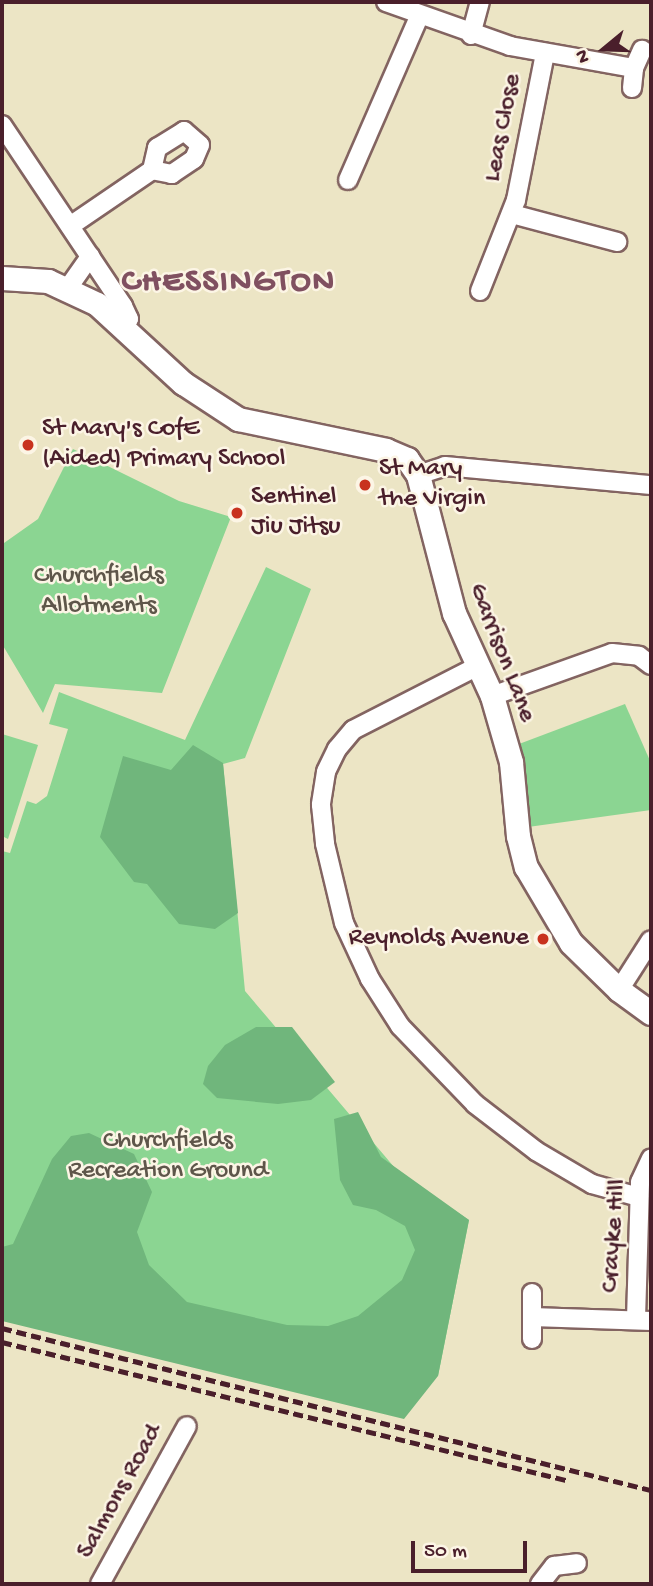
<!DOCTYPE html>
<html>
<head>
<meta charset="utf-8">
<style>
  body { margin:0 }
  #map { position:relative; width:653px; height:1586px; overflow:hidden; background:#ece5c5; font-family:"Gochi Hand",sans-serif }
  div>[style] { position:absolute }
  .green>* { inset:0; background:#8bd592 }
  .forest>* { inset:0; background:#70b67c }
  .roads { filter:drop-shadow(2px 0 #836461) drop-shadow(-2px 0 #836461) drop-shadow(0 2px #836461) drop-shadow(0 -2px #836461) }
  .minor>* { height:18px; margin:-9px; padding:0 9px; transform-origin:9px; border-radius:9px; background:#fff }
  .tertiary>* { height:23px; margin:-11.5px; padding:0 11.5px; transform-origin:11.5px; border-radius:11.5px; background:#fff }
  .rail>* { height:4.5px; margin-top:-2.25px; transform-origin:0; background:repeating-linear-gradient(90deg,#4a1f2b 0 10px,transparent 0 15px) }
  .dots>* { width:19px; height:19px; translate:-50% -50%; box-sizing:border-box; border:4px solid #fcf5e5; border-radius:50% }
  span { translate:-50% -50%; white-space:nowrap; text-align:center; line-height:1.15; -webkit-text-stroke:5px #fcf5e5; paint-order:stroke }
  .street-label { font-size:26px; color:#4a1f2b }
  .poi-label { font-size:26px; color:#4a1f2b }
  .left { translate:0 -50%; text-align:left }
  .right { translate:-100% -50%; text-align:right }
  .park-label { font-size:26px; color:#5e564a }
  .district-label { font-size:33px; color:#805060; font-weight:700; letter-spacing:2px }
  .frame { position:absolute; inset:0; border:4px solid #4a1f2b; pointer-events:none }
  .north { position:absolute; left:569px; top:14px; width:70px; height:70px; -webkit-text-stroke:5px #fcf5e5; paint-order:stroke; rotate:251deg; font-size:19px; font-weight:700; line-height:28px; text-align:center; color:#4a1f2b }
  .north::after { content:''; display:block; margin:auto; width:24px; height:32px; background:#4a1f2b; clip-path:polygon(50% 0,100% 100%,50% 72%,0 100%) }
  .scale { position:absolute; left:411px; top:1541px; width:116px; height:32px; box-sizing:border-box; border:4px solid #4a1f2b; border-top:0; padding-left:9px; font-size:21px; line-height:24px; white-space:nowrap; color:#4a1f2b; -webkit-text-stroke:5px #fcf5e5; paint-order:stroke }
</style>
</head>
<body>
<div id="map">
  <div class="green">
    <i style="clip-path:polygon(73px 449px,179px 501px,231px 517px,162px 693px,55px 684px,43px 713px,2px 644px,2px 549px,4px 543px,38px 519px)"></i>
    <i style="clip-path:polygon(266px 567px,311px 589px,245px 758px,223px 764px,245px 991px,400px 1174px,469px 1220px,438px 1376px,2px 1286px,2px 851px,10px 853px,27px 801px,36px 804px,47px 796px,68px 729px,49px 724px,59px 692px,185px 740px)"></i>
    <i style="clip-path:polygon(625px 704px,651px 763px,651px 810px,528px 827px,519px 744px)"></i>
    <i style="clip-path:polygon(2px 734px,38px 745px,8px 839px,2px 836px)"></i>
  </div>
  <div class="forest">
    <i style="clip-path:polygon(193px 745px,223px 763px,238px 913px,215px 929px,179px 924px,147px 884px,134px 882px,100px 837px,123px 756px,171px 770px)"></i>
    <i style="clip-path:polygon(256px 1027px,292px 1027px,335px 1082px,311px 1100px,278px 1104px,217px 1098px,203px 1084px,208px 1066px,225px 1045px)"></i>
    <i style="clip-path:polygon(358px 1112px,381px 1157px,469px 1220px,438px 1376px,404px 1419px,2px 1321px,2px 1247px,13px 1244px,52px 1159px,71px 1136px,89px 1133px,134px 1154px,152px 1192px,137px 1232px,149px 1265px,187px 1302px,287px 1325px,328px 1326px,358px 1316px,402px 1280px,415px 1250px,405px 1226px,376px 1210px,353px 1205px,340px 1180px,334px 1119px)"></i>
  </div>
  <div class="roads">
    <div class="minor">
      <i style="left:386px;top:2px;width:132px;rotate:19.5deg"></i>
      <i style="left:510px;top:46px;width:126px;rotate:10.1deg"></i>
      <i style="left:634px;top:68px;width:20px;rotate:-66deg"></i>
      <i style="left:471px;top:35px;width:34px;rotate:-75deg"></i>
      <i style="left:632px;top:88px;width:20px;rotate:-84deg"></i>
      <i style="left:2px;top:125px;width:218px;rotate:56.2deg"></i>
      <i style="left:123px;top:306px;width:14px;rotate:65deg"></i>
      <i style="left:129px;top:319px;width:11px;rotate:124deg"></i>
      <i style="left:184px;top:131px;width:21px;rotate:41deg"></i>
      <i style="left:200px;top:145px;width:15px;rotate:113deg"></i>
      <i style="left:194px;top:159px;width:27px;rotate:146deg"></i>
      <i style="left:172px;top:174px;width:20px;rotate:-169deg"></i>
      <i style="left:152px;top:170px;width:23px;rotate:-77deg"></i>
      <i style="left:157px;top:148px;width:32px;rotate:-32deg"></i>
      <i style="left:348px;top:180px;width:178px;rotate:-66.5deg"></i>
      <i style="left:512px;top:214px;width:109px;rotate:14.9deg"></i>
      <i style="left:70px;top:226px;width:99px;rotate:-34.3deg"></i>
      <i style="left:68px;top:288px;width:39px;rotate:-55deg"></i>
      <i style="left:480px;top:291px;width:98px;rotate:-68.4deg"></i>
      <i style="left:516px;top:200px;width:150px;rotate:-78.8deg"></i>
      <i style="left:418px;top:475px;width:28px;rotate:-18deg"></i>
      <i style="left:445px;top:466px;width:207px;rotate:5.3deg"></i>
      <i style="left:478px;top:666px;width:140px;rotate:152.9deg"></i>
      <i style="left:353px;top:730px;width:25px;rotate:130deg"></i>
      <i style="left:337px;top:749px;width:25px;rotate:116deg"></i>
      <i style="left:326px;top:772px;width:33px;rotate:99deg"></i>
      <i style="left:321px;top:805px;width:39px;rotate:84deg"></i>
      <i style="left:325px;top:844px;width:81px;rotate:76.5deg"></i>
      <i style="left:344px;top:923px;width:62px;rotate:65.1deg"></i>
      <i style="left:370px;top:979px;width:56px;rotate:57.4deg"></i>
      <i style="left:400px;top:1026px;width:108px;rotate:46.1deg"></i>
      <i style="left:475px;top:1104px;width:77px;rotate:37.6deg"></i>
      <i style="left:536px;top:1151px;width:65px;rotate:30.5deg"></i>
      <i style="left:592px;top:1184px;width:49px;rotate:15.5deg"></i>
      <i style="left:492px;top:696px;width:127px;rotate:-19.7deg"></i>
      <i style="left:612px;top:653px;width:27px;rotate:6deg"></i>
      <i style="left:639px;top:656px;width:15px;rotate:37deg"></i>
      <i style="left:619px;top:990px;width:59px;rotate:-57.4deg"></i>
      <i style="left:532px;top:1317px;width:119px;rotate:1.9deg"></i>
      <i style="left:636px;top:1319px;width:137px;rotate:-88.3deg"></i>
      <i style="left:640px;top:1182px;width:26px;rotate:-65deg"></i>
      <i style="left:532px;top:1339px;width:46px;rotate:-90deg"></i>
      <i style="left:100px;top:1584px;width:180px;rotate:-61.2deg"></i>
      <i style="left:540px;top:1584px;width:23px;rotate:-52deg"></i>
      <i style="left:554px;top:1566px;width:23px;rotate:-7deg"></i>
    </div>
    <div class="tertiary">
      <i style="left:2px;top:278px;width:46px;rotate:3.7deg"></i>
      <i style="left:48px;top:281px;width:54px;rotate:25.1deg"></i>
      <i style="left:97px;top:304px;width:117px;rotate:42.6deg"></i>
      <i style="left:183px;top:383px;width:66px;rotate:33.2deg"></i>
      <i style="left:238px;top:419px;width:151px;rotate:11.8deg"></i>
      <i style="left:386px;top:450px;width:23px;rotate:23deg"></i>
      <i style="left:407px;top:459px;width:19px;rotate:55deg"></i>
      <i style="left:418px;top:475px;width:143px;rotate:75.4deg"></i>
      <i style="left:454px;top:613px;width:91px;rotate:65.4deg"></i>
      <i style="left:492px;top:696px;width:69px;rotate:73.9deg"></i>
      <i style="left:511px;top:762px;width:74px;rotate:84.6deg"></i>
      <i style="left:518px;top:836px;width:32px;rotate:76deg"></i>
      <i style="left:526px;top:867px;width:88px;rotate:59.4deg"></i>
      <i style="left:571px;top:943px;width:67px;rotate:44.4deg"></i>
      <i style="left:619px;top:990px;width:39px;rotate:36deg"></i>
    </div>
  </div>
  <div class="rail">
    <i style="left:2px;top:1328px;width:669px;rotate:14.02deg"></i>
    <i style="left:2px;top:1342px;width:581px;rotate:13.75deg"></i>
  </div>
  <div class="dots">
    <i style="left:28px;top:445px;background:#c8321e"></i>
    <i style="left:365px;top:485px;background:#c8321e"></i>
    <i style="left:237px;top:513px;background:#c8321e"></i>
    <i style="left:543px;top:939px;background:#c8321e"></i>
  </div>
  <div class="street-label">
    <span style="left:504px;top:128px;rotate:-79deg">Leas Close</span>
    <span style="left:501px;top:653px;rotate:69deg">Garrison Lane</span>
    <span style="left:615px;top:1236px;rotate:-86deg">Crayke Hill</span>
    <span style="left:121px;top:1492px;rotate:-61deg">Salmons Road</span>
  </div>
  <div class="poi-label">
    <span class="left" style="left:42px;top:445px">St Mary's CofE<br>(Aided) Primary School</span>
    <span class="left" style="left:379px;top:485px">St Mary<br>the Virgin</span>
    <span class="left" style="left:251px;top:513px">Sentinel<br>Jiu Jitsu</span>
    <span class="right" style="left:529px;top:939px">Reynolds Avenue</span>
  </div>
  <div class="park-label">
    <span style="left:99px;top:592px">Churchfields<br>Allotments</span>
    <span style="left:168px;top:1157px">Churchfields<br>Recreation Ground</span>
  </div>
  <div class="district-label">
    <span style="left:229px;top:284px">CHESSINGTON</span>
  </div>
  <div class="frame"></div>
  <div class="north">N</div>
  <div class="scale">50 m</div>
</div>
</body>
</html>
